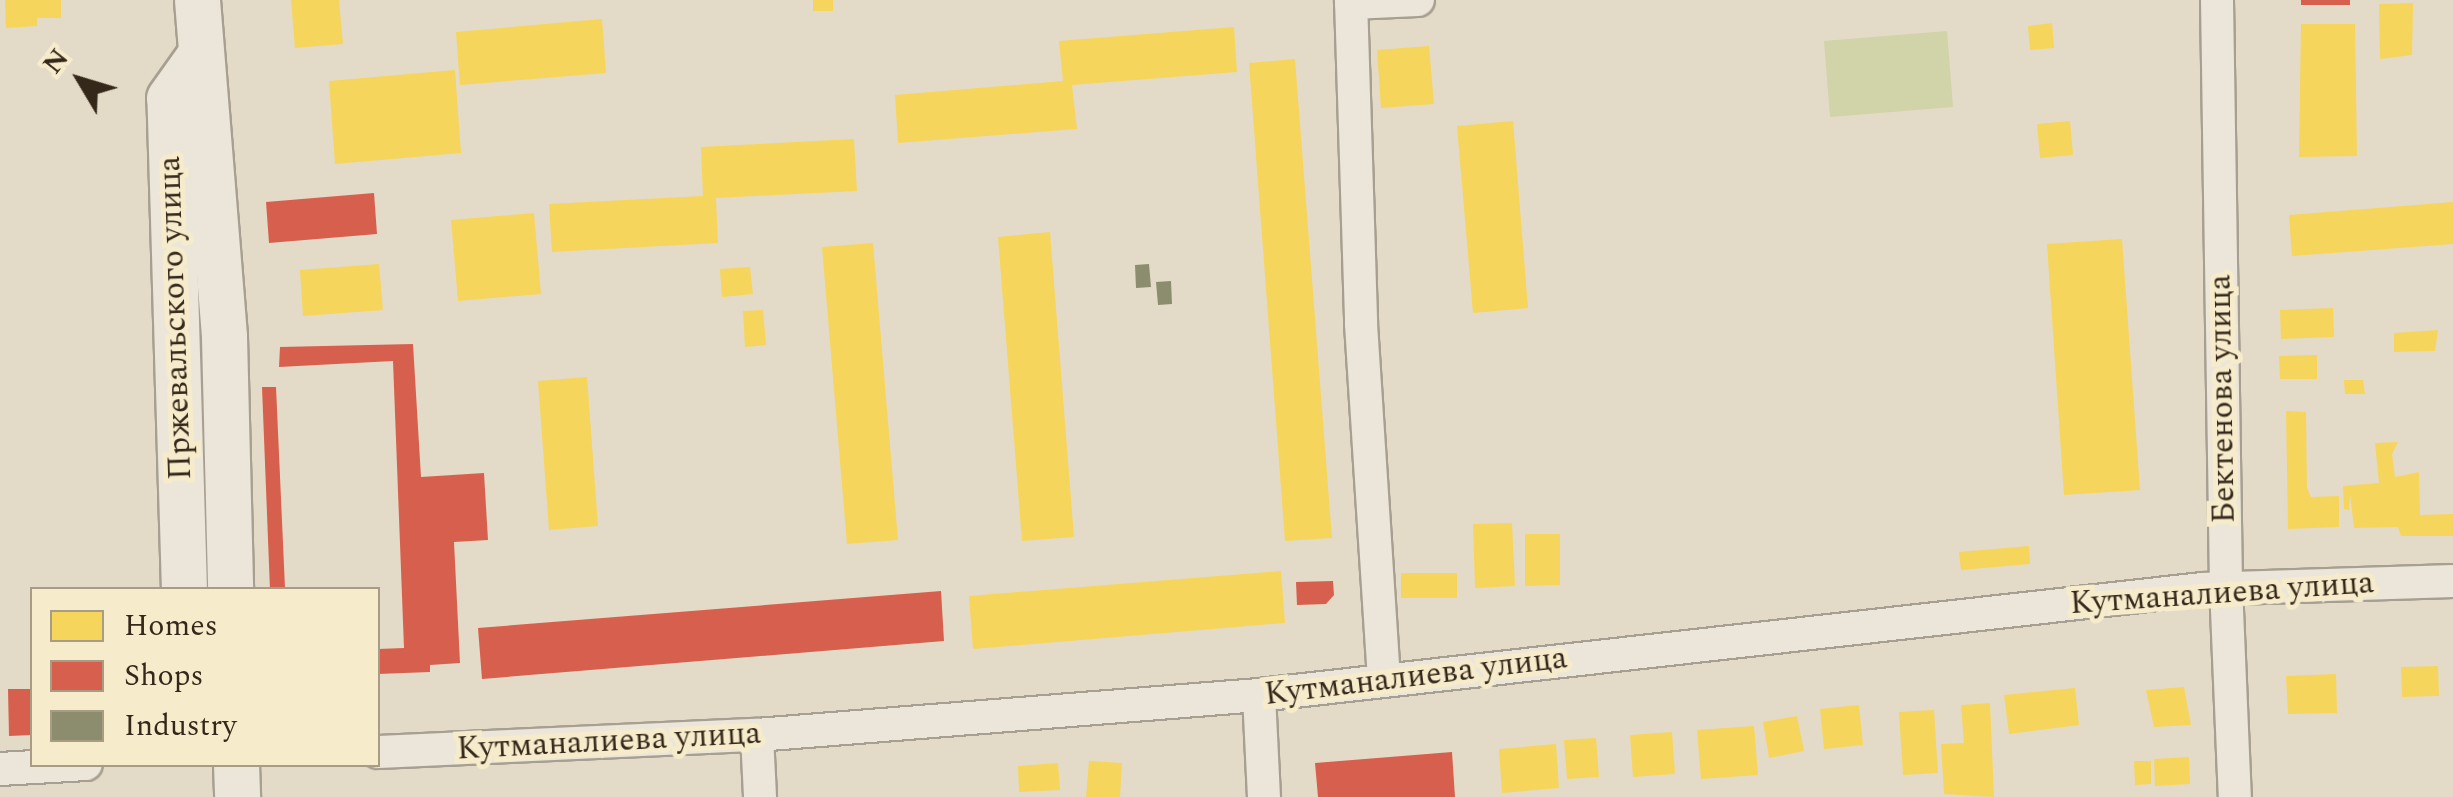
<!DOCTYPE html>
<html>
<head>
<meta charset="utf-8">
<style>
  body { margin:0 }
  #map { position:relative; width:2453px; height:797px; overflow:hidden; background:#e3dbc7; font-family:Spectral,serif }
  div>[style] { position:absolute }
  .green>* { inset:0; background:#d1d3a8 }
  .homes>* { inset:0; background:#f6d55c }
  .shops>* { inset:0; background:#d6604d }
  .industry>* { inset:0; background:#8c8c6e }
  .roads { filter:drop-shadow(2px 0 #a79f91) drop-shadow(-2px 0 #a79f91) drop-shadow(0 2px #a79f91) drop-shadow(0 -2px #a79f91) }
  .street>* { height:32px; margin:-16px; padding:0 16px; transform-origin:16px; border-radius:16px; background:#ebe6d9 }
  .secondary>* { height:45px; margin:-22.5px; padding:0 22.5px; transform-origin:22.5px; border-radius:22.5px; background:#ebe6d9 }
  span { translate:-50% -50%; white-space:nowrap; text-align:center; line-height:1.15; -webkit-text-stroke:10px #f6ebcb; paint-order:stroke }
  .street-label { font-size:32px; color:#34281a }
  .legend { position:absolute; left:30px; top:587px; width:350px; height:180px; box-sizing:border-box; background:#f6ebcb; border:2px solid #a89d84; margin:0; padding:12px 18px; list-style:none; font-size:30px; color:#34281a }
  .legend li { display:flex; align-items:center; gap:20px; height:50px }
  .legend b { width:50px; border:2px solid #a89d84 }
  .north { position:absolute; left:30px; top:30px; width:100px; height:100px; -webkit-text-stroke:8px #f6ebcb; paint-order:stroke; rotate:308deg; font-size:28px; font-weight:700; line-height:40px; text-align:center; color:#34281a }
  .north::after { content:''; display:block; margin:auto; width:35px; height:45px; background:#34281a; clip-path:polygon(50% 0,100% 100%,50% 72%,0 100%) }
</style>
</head>
<body>
<div id="map">
  <div class="green">
    <i style="clip-path:polygon(1947px 31px,1953px 107px,1830px 117px,1824px 41px)"></i>
  </div>
  <div class="homes">
    <i style="clip-path:polygon(5px 0,61px 0,61px 18px,37px 18px,37px 26px,6px 28px)"></i>
    <i style="clip-path:polygon(291px 0,339px 0,343px 44px,295px 48px)"></i>
    <i style="clip-path:polygon(813px 0,833px 0,833px 11px,813px 11px)"></i>
    <i style="clip-path:polygon(2413px 3px,2412px 55px,2380px 59px,2379px 4px)"></i>
    <i style="clip-path:polygon(602px 19px,606px 73px,460px 85px,456px 32px)"></i>
    <i style="clip-path:polygon(2052px 23px,2054px 48px,2030px 50px,2028px 26px)"></i>
    <i style="clip-path:polygon(2301px 24px,2355px 24px,2357px 156px,2299px 157px)"></i>
    <i style="clip-path:polygon(1234px 27px,1237px 72px,1072px 85px,1077px 129px,898px 143px,895px 95px,1063px 81px,1059px 41px)"></i>
    <i style="clip-path:polygon(1429px 46px,1434px 104px,1381px 108px,1377px 50px)"></i>
    <i style="clip-path:polygon(1295px 59px,1332px 538px,1285px 541px,1249px 63px)"></i>
    <i style="clip-path:polygon(455px 70px,461px 153px,335px 164px,329px 81px)"></i>
    <i style="clip-path:polygon(1513px 121px,1528px 308px,1473px 313px,1457px 126px)"></i>
    <i style="clip-path:polygon(2070px 121px,2073px 155px,2040px 158px,2037px 124px)"></i>
    <i style="clip-path:polygon(854px 139px,857px 191px,716px 198px,718px 243px,552px 252px,549px 204px,703px 196px,701px 147px)"></i>
    <i style="clip-path:polygon(2453px 202px,2453px 244px,2292px 256px,2289px 215px)"></i>
    <i style="clip-path:polygon(534px 213px,541px 294px,458px 301px,451px 220px)"></i>
    <i style="clip-path:polygon(1050px 232px,1074px 537px,1022px 541px,998px 237px)"></i>
    <i style="clip-path:polygon(2122px 239px,2140px 490px,2064px 495px,2047px 244px)"></i>
    <i style="clip-path:polygon(873px 243px,898px 540px,847px 544px,822px 247px)"></i>
    <i style="clip-path:polygon(379px 264px,383px 310px,303px 316px,300px 270px)"></i>
    <i style="clip-path:polygon(750px 267px,753px 294px,722px 297px,720px 269px)"></i>
    <i style="clip-path:polygon(2333px 308px,2334px 337px,2281px 339px,2280px 310px)"></i>
    <i style="clip-path:polygon(763px 310px,766px 345px,745px 347px,743px 311px)"></i>
    <i style="clip-path:polygon(2438px 330px,2435px 351px,2394px 352px,2394px 333px)"></i>
    <i style="clip-path:polygon(2317px 355px,2317px 379px,2280px 379px,2279px 356px)"></i>
    <i style="clip-path:polygon(587px 377px,598px 526px,549px 530px,538px 381px)"></i>
    <i style="clip-path:polygon(2344px 380px,2363px 380px,2365px 394px,2345px 394px)"></i>
    <i style="clip-path:polygon(2286px 411px,2306px 412px,2307px 488px,2311px 497px,2339px 496px,2339px 527px,2288px 529px)"></i>
    <i style="clip-path:polygon(2398px 442px,2392px 454px,2395px 477px,2419px 472px,2420px 515px,2453px 514px,2453px 536px,2401px 536px,2398px 527px,2354px 528px,2350px 493px,2349px 510px,2344px 509px,2343px 486px,2379px 483px,2375px 443px)"></i>
    <i style="clip-path:polygon(1512px 523px,1515px 586px,1475px 588px,1473px 524px)"></i>
    <i style="clip-path:polygon(1525px 534px,1560px 534px,1560px 585px,1525px 586px)"></i>
    <i style="clip-path:polygon(2029px 546px,2030px 564px,1961px 570px,1959px 552px)"></i>
    <i style="clip-path:polygon(1281px 571px,1285px 623px,973px 649px,969px 596px)"></i>
    <i style="clip-path:polygon(1401px 573px,1457px 573px,1457px 598px,1401px 598px)"></i>
    <i style="clip-path:polygon(2438px 666px,2439px 696px,2402px 697px,2401px 667px)"></i>
    <i style="clip-path:polygon(2336px 674px,2337px 713px,2288px 714px,2286px 676px)"></i>
    <i style="clip-path:polygon(2184px 687px,2191px 725px,2154px 727px,2146px 690px)"></i>
    <i style="clip-path:polygon(2075px 688px,2079px 725px,2009px 734px,2004px 695px)"></i>
    <i style="clip-path:polygon(1990px 703px,1994px 797px,1944px 794px,1941px 744px,1964px 743px,1961px 705px)"></i>
    <i style="clip-path:polygon(1859px 705px,1863px 745px,1824px 749px,1820px 709px)"></i>
    <i style="clip-path:polygon(1934px 710px,1938px 773px,1903px 775px,1899px 712px)"></i>
    <i style="clip-path:polygon(1797px 716px,1804px 751px,1769px 758px,1763px 722px)"></i>
    <i style="clip-path:polygon(1754px 726px,1758px 775px,1701px 779px,1697px 730px)"></i>
    <i style="clip-path:polygon(1672px 732px,1675px 774px,1633px 777px,1630px 735px)"></i>
    <i style="clip-path:polygon(1596px 738px,1599px 777px,1567px 779px,1564px 740px)"></i>
    <i style="clip-path:polygon(1556px 744px,1559px 788px,1502px 793px,1499px 749px)"></i>
    <i style="clip-path:polygon(2189px 757px,2190px 784px,2155px 786px,2154px 759px)"></i>
    <i style="clip-path:polygon(1089px 761px,1122px 763px,1120px 797px,1086px 797px)"></i>
    <i style="clip-path:polygon(2134px 761px,2151px 761px,2151px 784px,2135px 785px)"></i>
    <i style="clip-path:polygon(1058px 763px,1060px 790px,1019px 792px,1018px 766px)"></i>
  </div>
  <div class="shops">
    <i style="clip-path:polygon(2301px 0,2350px 0,2350px 5px,2301px 5px)"></i>
    <i style="clip-path:polygon(374px 193px,377px 234px,269px 243px,266px 202px)"></i>
    <i style="clip-path:polygon(413px 344px,421px 477px,484px 473px,488px 540px,454px 542px,460px 663px,430px 665px,430px 672px,378px 674px,378px 649px,404px 648px,393px 361px,279px 367px,280px 347px)"></i>
    <i style="clip-path:polygon(262px 387px,276px 387px,285px 588px,274px 590px,270px 590px)"></i>
    <i style="clip-path:polygon(1333px 581px,1334px 595px,1326px 604px,1297px 605px,1296px 582px)"></i>
    <i style="clip-path:polygon(941px 591px,944px 641px,482px 679px,478px 628px)"></i>
    <i style="clip-path:polygon(8px 689px,32px 689px,32px 735px,9px 736px)"></i>
    <i style="clip-path:polygon(1452px 752px,1455px 797px,1318px 797px,1315px 763px)"></i>
  </div>
  <div class="industry">
    <i style="clip-path:polygon(1149px 264px,1151px 287px,1136px 288px,1135px 265px)"></i>
    <i style="clip-path:polygon(1171px 281px,1172px 304px,1158px 305px,1156px 282px)"></i>
  </div>
  <div class="roads">
    <div class="street">
      <i style="left:1351px;top:0;width:324px;rotate:88.2deg"></i>
      <i style="left:1361px;top:324px;width:357px;rotate:86.3deg"></i>
      <i style="left:2217px;top:0;width:586px;rotate:89.12deg"></i>
      <i style="left:2226px;top:586px;width:211px;rotate:87.6deg"></i>
      <i style="left:1351px;top:3px;width:67px;rotate:-2.6deg"></i>
      <i style="left:1259px;top:695px;width:102px;rotate:87.2deg"></i>
      <i style="left:757px;top:735px;width:62px;rotate:87.2deg"></i>
      <i style="left:378px;top:752px;width:379px;rotate:-2.6deg"></i>
      <i style="left:757px;top:735px;width:504px;rotate:-4.56deg"></i>
      <i style="left:1259px;top:695px;width:949px;rotate:-6.41deg"></i>
      <i style="left:2202px;top:589px;width:251px;rotate:-1.8deg"></i>
      <i style="left:0;top:769px;width:86px;rotate:-3.3deg"></i>
    </div>
    <div class="secondary">
      <i style="left:197px;top:0;width:338px;rotate:85.4deg"></i>
      <i style="left:224px;top:337px;width:253px;rotate:88.6deg"></i>
      <i style="left:184px;top:590px;width:492px;rotate:-91.7deg"></i>
      <i style="left:169px;top:98px;width:52px;rotate:-54.5deg"></i>
      <i style="left:236px;top:764px;width:33px;rotate:88deg"></i>
    </div>
  </div>
  <div class="street-label">
    <span style="left:176px;top:318px;rotate:-92deg">Пржевальского улица</span>
    <span style="left:2223px;top:399px;rotate:-91deg">Бектенова улица</span>
    <span style="left:2222px;top:594px;rotate:-4deg">Кутманалиева улица</span>
    <span style="left:1416px;top:677px;rotate:-7deg">Кутманалиева улица</span>
    <span style="left:609px;top:742px;rotate:-3deg">Кутманалиева улица</span>
  </div>
  <ul class="legend">
  <li><b style="height:28px;background:#f6d55c"></b>Homes</li>
  <li><b style="height:28px;background:#d6604d"></b>Shops</li>
  <li><b style="height:28px;background:#8c8c6e"></b>Industry</li>
  </ul>
  <div class="north">N</div>
</div>
</body>
</html>
